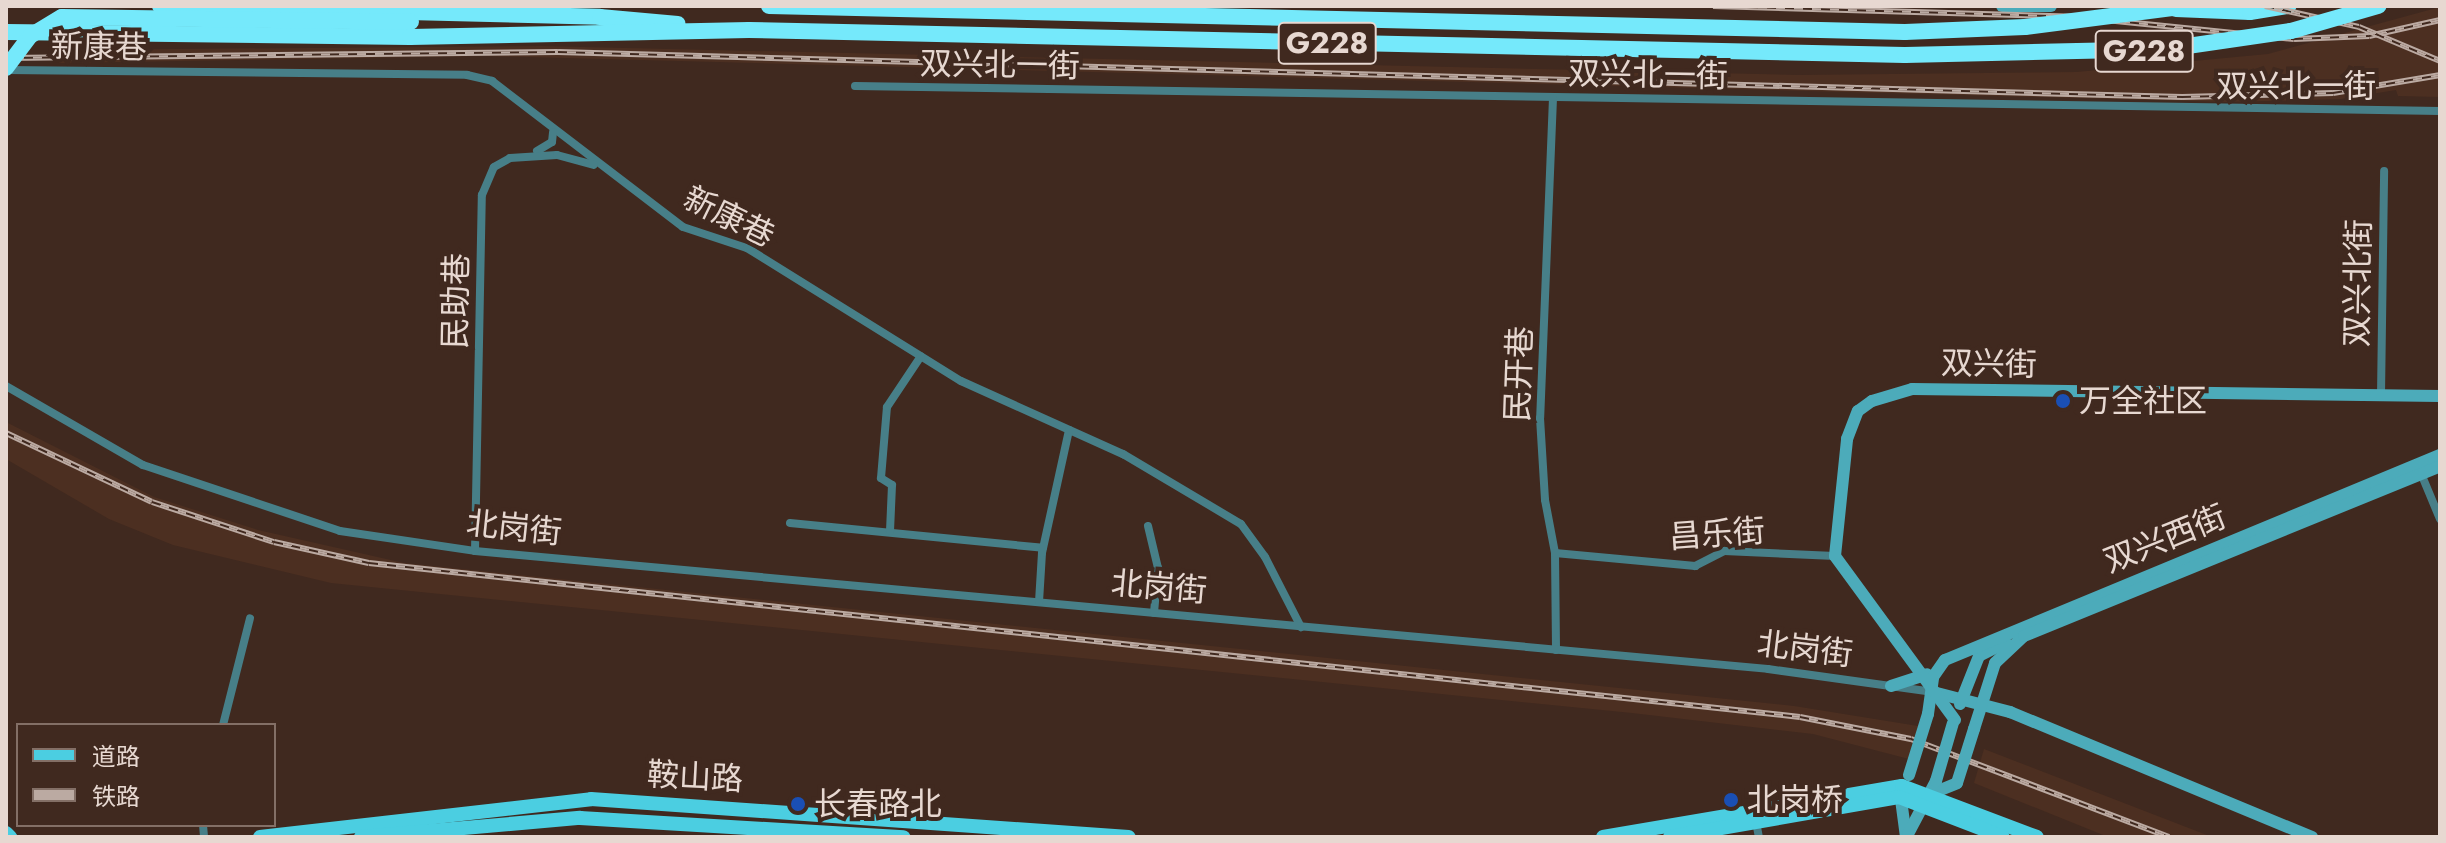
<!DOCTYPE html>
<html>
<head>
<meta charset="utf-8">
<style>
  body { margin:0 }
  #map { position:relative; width:2446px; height:843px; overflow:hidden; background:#40291f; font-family:Jost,"Noto Sans SC",sans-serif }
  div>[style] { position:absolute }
  .built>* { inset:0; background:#4c2f21 }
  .street>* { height:8px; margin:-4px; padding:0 4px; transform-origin:4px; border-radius:4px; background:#477f88 }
  .secondary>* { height:12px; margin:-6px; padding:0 6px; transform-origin:6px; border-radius:6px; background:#4cabba }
  .primary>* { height:14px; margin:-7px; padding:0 7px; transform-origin:7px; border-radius:7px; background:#4bcee1 }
  .highway>* { height:16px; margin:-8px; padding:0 8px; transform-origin:8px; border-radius:8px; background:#75e9fb }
  .rail>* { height:6px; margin-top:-3px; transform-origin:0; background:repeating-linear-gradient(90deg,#40291f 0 9px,#bbaaa2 0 18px); box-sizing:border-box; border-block:2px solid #bbaaa2 }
  .secondary-bridge>* { height:12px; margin:-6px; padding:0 6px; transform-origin:6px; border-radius:6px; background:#4cabba }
  .highway-bridge>* { height:16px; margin:-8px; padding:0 8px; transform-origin:8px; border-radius:8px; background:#75e9fb }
  .dots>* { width:22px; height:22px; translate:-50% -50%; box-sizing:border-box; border:4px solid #40291f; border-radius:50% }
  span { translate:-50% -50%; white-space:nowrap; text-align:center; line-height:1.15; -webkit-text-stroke:8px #40291f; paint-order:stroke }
  .shield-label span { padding:2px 6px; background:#40291f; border:2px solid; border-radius:6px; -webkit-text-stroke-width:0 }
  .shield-label { font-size:30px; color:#e7d8d1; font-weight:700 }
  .street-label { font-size:32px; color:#e7d8d1 }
  .poi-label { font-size:32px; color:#e7d8d1 }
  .left { translate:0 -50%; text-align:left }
  .frame { position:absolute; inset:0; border:8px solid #e7d8d1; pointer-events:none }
  .legend { position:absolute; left:16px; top:723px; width:260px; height:104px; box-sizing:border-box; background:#40291f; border:2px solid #836f66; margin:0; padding:10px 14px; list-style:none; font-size:24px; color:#e7d8d1 }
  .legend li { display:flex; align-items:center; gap:16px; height:40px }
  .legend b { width:40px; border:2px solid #836f66 }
</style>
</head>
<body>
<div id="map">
  <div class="built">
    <i style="clip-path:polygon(2440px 7px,2440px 97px,2398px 96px,2396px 90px,2341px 99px,2226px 102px,485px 56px,59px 63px,59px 50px,541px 46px,1798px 75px,2077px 72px,2268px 54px)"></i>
    <i style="clip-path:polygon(6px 422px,154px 497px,258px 530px,404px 563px,1794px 706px,1918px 726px,1909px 759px,1813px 734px,1632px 713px,331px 583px,173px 545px,109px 519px,6px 459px)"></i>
    <i style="clip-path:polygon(1984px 749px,2212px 837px,2108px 837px,1974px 783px)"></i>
  </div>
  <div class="street">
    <i style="left:6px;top:70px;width:461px;rotate:0.6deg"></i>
    <i style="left:467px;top:75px;width:26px;rotate:13deg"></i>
    <i style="left:492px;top:81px;width:240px;rotate:37.4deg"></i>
    <i style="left:683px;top:227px;width:67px;rotate:18.2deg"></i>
    <i style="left:747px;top:248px;width:252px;rotate:31.9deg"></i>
    <i style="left:961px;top:381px;width:178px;rotate:24.3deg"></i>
    <i style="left:1123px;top:454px;width:137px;rotate:30.7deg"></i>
    <i style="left:1241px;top:524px;width:41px;rotate:54deg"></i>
    <i style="left:1265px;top:557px;width:79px;rotate:62.8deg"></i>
    <i style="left:855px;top:86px;width:1585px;rotate:0.9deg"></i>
    <i style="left:1553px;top:98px;width:320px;rotate:92.3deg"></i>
    <i style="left:1540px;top:418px;width:82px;rotate:86.5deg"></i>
    <i style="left:1545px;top:500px;width:54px;rotate:79.3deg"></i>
    <i style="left:1555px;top:553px;width:97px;rotate:89.4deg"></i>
    <i style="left:537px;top:151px;width:17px;rotate:-31deg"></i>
    <i style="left:552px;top:142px;width:10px;rotate:-84deg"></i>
    <i style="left:6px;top:386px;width:158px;rotate:30deg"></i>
    <i style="left:143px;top:465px;width:208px;rotate:18.5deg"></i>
    <i style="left:340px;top:531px;width:136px;rotate:8.4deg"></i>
    <i style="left:475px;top:551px;width:1298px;rotate:5.21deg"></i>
    <i style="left:1768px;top:669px;width:167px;rotate:7.9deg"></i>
    <i style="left:2381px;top:395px;width:224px;rotate:-89.2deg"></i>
    <i style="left:2420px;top:471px;width:52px;rotate:67.4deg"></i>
    <i style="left:790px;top:523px;width:254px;rotate:5.6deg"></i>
    <i style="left:1148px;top:526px;width:43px;rotate:76.6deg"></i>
    <i style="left:1158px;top:568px;width:45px;rotate:95.1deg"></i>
    <i style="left:890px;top:531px;width:46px;rotate:-87.5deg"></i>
    <i style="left:892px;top:485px;width:13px;rotate:-148deg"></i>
    <i style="left:881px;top:478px;width:71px;rotate:-85.2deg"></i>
    <i style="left:887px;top:407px;width:61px;rotate:-56.3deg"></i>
    <i style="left:475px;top:551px;width:356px;rotate:-88.9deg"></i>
    <i style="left:482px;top:195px;width:30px;rotate:-67deg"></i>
    <i style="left:494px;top:167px;width:18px;rotate:-29deg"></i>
    <i style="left:510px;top:158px;width:47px;rotate:-3.7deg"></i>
    <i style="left:557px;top:155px;width:38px;rotate:15deg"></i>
    <i style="left:1555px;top:553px;width:141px;rotate:5.3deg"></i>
    <i style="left:1695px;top:566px;width:33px;rotate:-27deg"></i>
    <i style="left:1724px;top:551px;width:111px;rotate:2.6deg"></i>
    <i style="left:1039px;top:602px;width:49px;rotate:-86.5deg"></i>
    <i style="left:1042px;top:553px;width:126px;rotate:-77.6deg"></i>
    <i style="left:223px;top:725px;width:110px;rotate:-75.8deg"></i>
    <i style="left:1756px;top:822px;width:15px;rotate:79deg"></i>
    <i style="left:203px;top:825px;width:12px;rotate:85deg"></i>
  </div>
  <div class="secondary">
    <i style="left:2002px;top:6px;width:49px"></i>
    <i style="left:1891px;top:686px;width:38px;rotate:-18deg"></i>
    <i style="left:1933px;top:692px;width:80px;rotate:14.6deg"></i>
    <i style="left:2010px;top:712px;width:327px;rotate:22.5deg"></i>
    <i style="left:1960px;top:704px;width:52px;rotate:-68.4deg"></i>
    <i style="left:1979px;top:656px;width:30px;rotate:-27deg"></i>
    <i style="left:1928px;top:714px;width:37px;rotate:-82deg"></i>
    <i style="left:1933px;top:677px;width:21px;rotate:-55deg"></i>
    <i style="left:1945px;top:660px;width:536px;rotate:-22.5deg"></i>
    <i style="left:1955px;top:720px;width:203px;rotate:-126.2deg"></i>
    <i style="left:1835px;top:556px;width:118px;rotate:-84.1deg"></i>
    <i style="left:1847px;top:439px;width:30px;rotate:-69deg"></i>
    <i style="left:1858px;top:411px;width:17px;rotate:-36deg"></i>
    <i style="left:1872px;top:401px;width:42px;rotate:-16.7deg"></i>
    <i style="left:1912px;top:389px;width:528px;rotate:0.76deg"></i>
    <i style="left:1974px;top:729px;width:69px;rotate:-72.3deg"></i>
    <i style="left:1995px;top:663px;width:40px;rotate:-43deg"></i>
    <i style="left:2024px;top:636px;width:449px;rotate:-22.2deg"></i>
    <i style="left:1900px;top:792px;width:45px;rotate:82.4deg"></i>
    <i style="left:1928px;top:795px;width:31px;rotate:-22deg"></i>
    <i style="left:1908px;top:834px;width:60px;rotate:-62.2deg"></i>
  </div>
  <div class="primary">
    <i style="left:6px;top:833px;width:6px;rotate:45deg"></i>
    <i style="left:260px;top:837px;width:333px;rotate:-6.5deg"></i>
    <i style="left:591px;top:799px;width:539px;rotate:4.04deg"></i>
    <i style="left:361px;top:837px;width:220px;rotate:-5deg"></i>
    <i style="left:580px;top:818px;width:324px;rotate:3.4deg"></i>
    <i style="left:1603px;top:837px;width:303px;rotate:-9.7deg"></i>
    <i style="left:1902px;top:786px;width:144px;rotate:20.7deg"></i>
    <i style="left:1670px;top:837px;width:232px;rotate:-9.9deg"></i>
    <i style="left:1899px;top:797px;width:111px;rotate:21deg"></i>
  </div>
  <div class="highway">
    <i style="left:160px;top:6px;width:440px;rotate:1.4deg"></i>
    <i style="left:600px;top:17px;width:78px;rotate:5.1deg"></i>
    <i style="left:769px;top:6px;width:1136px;rotate:1.31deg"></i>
    <i style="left:2176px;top:9px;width:74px;rotate:2.3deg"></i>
    <i style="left:2250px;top:12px;width:39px;rotate:-9deg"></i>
    <i style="left:6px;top:32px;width:404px;rotate:0.7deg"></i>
    <i style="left:410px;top:37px;width:339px;rotate:-1.2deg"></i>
    <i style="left:749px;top:30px;width:1156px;rotate:1.24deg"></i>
  </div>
  <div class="rail">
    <i style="left:1713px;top:6px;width:363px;rotate:1.7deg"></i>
    <i style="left:2076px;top:17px;width:219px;rotate:5.8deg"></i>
    <i style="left:2294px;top:39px;width:75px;rotate:-2.3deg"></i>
    <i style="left:2369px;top:36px;width:73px;rotate:-12.7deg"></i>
    <i style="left:2265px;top:6px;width:96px;rotate:12.6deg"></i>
    <i style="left:2359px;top:27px;width:88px;rotate:22.8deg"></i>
    <i style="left:6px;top:58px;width:552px;rotate:-0.62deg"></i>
    <i style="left:558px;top:52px;width:1625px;rotate:1.59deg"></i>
    <i style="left:2182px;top:97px;width:151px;rotate:-1.5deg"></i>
    <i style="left:2333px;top:93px;width:109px;rotate:-9.5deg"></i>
    <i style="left:6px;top:433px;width:161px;rotate:25.3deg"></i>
    <i style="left:152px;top:502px;width:128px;rotate:18.2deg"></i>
    <i style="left:274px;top:542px;width:97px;rotate:12.5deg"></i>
    <i style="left:369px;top:563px;width:1439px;rotate:6.14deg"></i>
    <i style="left:1800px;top:717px;width:113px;rotate:11.2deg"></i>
    <i style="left:1911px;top:739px;width:276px;rotate:20.8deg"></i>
  </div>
  <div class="secondary-bridge">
    <i style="left:1909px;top:775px;width:64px;rotate:-72.7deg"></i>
    <i style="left:1936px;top:781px;width:60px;rotate:-73.7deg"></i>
    <i style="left:1957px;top:783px;width:57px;rotate:-72.5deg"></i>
  </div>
  <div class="highway-bridge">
    <i style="left:1905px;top:32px;width:120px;rotate:-2.4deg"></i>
    <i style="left:2025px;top:27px;width:166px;rotate:-7.3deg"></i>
    <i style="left:1905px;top:55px;width:262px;rotate:-1.3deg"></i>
    <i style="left:2167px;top:49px;width:125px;rotate:-8.3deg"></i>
    <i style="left:2291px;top:31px;width:91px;rotate:-16deg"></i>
    <i style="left:6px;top:68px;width:40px;rotate:-53deg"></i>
    <i style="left:30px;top:36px;width:37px;rotate:-31deg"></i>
    <i style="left:62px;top:17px;width:349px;rotate:0.8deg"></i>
  </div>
  <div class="dots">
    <i style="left:2063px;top:401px;background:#1a4fb4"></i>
    <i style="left:1731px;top:800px;background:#1a4fb4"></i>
    <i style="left:798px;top:804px;background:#1a4fb4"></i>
  </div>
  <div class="shield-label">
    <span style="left:1327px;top:43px">G228</span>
    <span style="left:2144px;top:51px">G228</span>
  </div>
  <div class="street-label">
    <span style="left:99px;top:47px;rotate:1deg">新康巷</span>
    <span style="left:1000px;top:65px;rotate:1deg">双兴北一街</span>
    <span style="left:1648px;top:75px;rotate:1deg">双兴北一街</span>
    <span style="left:2296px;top:86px">双兴北一街</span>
    <span style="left:729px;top:217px;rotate:26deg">新康巷</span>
    <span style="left:2358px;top:283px;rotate:-89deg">双兴北街</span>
    <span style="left:456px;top:301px;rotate:-89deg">民助巷</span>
    <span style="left:1989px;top:364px;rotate:1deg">双兴街</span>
    <span style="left:1519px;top:374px;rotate:-88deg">民开巷</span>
    <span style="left:514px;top:528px;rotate:6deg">北岗街</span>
    <span style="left:1717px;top:534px;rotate:-4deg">昌乐街</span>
    <span style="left:2165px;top:539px;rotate:-22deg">双兴西街</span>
    <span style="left:1159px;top:587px;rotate:5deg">北岗街</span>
    <span style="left:1805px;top:649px;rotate:7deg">北岗街</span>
    <span style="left:695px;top:777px;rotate:3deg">鞍山路</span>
  </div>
  <div class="poi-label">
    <span class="left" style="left:2079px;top:401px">万全社区</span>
    <span class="left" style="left:1747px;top:800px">北岗桥</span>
    <span class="left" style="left:814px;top:804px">长春路北</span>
  </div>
  <div class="frame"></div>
  <ul class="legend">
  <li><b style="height:10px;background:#4bcee1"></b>道路</li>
  <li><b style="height:10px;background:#bbaaa2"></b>铁路</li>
  </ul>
</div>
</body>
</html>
